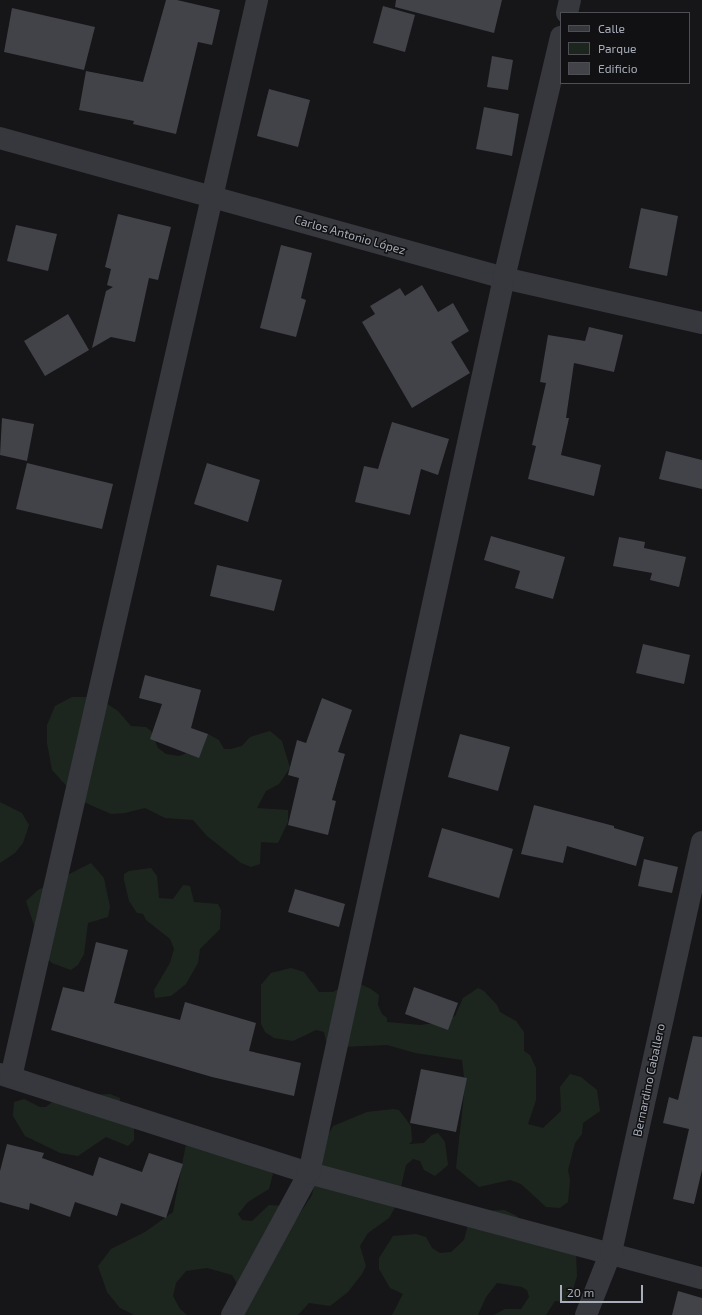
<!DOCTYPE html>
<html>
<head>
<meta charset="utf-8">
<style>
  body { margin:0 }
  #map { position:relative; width:702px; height:1315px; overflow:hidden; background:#161618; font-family:"Exo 2",sans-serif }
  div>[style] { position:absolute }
  .green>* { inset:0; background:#1d261e }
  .building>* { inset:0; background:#414348 }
  .minor>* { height:22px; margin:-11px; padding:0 11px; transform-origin:11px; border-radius:11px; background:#36383d }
  .tertiary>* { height:22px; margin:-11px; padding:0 11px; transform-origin:11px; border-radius:11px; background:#36383d }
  span { translate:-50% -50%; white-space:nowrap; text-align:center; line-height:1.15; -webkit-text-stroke:3px #111113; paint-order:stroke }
  .street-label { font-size:12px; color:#a7adb9 }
  .legend { position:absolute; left:560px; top:12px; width:130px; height:72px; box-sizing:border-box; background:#111113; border:1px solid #4d4f55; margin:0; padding:5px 7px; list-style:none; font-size:12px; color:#a7adb9 }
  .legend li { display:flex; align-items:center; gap:8px; height:20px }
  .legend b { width:20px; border:1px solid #4d4f55 }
  .scale { position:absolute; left:560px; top:1285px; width:83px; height:18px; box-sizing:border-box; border:2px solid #a7adb9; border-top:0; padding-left:5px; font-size:12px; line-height:14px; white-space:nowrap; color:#a7adb9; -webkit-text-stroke:3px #111113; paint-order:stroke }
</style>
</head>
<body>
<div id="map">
  <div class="green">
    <i style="clip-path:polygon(72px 697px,97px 697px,118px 711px,131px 726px,146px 727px,151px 731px,158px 748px,166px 754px,179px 756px,187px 753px,208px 734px,219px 740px,224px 749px,231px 749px,242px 746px,250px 737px,270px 731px,282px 741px,290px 768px,279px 784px,266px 791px,257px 808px,288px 810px,288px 822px,278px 843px,261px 842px,260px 864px,251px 867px,241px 863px,207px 836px,193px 820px,165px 818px,145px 808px,125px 813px,111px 814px,79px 800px,52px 770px,47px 743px,47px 725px,55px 706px)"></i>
    <i style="clip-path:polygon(0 802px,22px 813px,29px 825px,23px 843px,15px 853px,0 863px)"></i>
    <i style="clip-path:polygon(91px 863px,104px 878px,110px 907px,108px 917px,88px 923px,84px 954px,78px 965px,71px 970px,52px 963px,39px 950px,39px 940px,26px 901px,38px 890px)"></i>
    <i style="clip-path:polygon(151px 868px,157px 876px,159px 898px,173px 899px,183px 885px,190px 886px,194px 902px,218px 904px,221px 910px,220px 929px,200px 949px,198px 963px,186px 984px,171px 996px,155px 998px,154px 990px,170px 963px,174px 949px,170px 939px,146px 920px,143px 914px,137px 913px,129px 901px,124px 880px,124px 874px,129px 871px)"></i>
    <i style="clip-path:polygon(291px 968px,304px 972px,319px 992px,333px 992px,344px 986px,360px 984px,371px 989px,379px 995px,378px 1005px,382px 1014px,387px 1018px,387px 1022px,420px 1025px,442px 1022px,455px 1016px,463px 998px,478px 988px,484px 991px,497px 1005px,500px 1012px,516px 1021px,524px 1032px,524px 1051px,530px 1055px,536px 1068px,536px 1100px,528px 1124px,543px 1128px,561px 1111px,560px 1087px,570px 1074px,581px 1077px,597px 1090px,600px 1111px,583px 1123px,582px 1134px,575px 1143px,568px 1170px,570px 1180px,568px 1202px,560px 1208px,546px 1207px,521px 1184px,510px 1180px,479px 1187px,456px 1168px,465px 1085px,462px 1060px,415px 1053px,387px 1045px,341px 1047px,326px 1041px,324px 1032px,316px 1030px,293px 1041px,274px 1038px,265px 1032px,261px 1024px,261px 985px,271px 973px)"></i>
    <i style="clip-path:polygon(79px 1087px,87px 1095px,110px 1094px,120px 1098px,120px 1106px,134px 1127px,134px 1140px,128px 1146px,106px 1137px,78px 1156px,60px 1153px,25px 1136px,13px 1116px,14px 1102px,24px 1099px,40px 1107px,46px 1107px,69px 1088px)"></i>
    <i style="clip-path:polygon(393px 1109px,399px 1110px,411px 1126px,412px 1141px,409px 1144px,424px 1143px,432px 1135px,438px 1133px,445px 1142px,448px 1165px,435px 1176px,424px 1170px,420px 1161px,413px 1159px,406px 1165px,397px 1204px,389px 1218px,368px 1233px,360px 1246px,366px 1266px,362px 1274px,348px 1292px,330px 1306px,309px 1303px,298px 1315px,235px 1315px,236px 1282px,232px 1275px,207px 1268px,186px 1271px,176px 1283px,173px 1296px,180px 1309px,187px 1315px,134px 1315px,120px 1308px,107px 1292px,98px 1266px,111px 1249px,145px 1232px,173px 1212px,186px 1144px,265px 1165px,273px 1174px,269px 1189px,248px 1202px,238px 1214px,242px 1220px,252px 1221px,269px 1205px,284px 1206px,297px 1218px,312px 1195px,322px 1146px,333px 1126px,367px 1112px)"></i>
    <i style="clip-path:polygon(504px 1210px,517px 1216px,525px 1228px,576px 1252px,577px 1276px,571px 1297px,564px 1302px,555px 1301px,546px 1315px,494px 1315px,505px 1309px,521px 1309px,529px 1297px,527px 1290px,522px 1287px,497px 1283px,486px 1297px,478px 1315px,392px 1315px,403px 1294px,390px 1288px,379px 1269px,379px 1258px,393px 1236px,416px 1234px,426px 1237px,432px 1248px,440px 1253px,451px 1252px,464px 1240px,468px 1225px,481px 1211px)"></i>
  </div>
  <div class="building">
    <i style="clip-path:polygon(166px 0,177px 0,220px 10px,212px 45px,198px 42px,176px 134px,133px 124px,134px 121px,79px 110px,86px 71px,143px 82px)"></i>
    <i style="clip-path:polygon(396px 0,502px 0,494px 33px,395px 7px)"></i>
    <i style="clip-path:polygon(383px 6px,415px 15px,405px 52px,373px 43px)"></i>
    <i style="clip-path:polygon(12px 8px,95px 27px,84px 70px,4px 52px)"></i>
    <i style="clip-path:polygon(492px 56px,513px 60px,508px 90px,487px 87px)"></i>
    <i style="clip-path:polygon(269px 89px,310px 100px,298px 147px,257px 136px)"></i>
    <i style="clip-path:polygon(484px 107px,519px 114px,512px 156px,476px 149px)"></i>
    <i style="clip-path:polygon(641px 208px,678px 216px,667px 276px,629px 268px)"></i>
    <i style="clip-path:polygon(118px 214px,171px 227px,158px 280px,149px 278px,135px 342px,111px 337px,92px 348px,106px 291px,113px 287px,107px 285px,111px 269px,105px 267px)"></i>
    <i style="clip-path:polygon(16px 225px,57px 234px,48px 271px,7px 261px)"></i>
    <i style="clip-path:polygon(281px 245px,312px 253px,301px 298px,306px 300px,296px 337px,260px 328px)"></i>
    <i style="clip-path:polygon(422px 285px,438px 312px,453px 303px,469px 331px,451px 342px,470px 373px,412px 408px,362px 322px,375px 314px,370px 306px,400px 288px,405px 296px)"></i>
    <i style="clip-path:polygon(68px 314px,89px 350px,45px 376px,24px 341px)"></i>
    <i style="clip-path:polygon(589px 327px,623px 335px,614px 372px,574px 363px,566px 418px,569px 418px,561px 455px,601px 465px,594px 496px,528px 479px,536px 446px,532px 445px,546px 383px,540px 382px,548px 335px,585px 341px)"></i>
    <i style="clip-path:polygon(2px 418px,34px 424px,27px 461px,0 455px)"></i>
    <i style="clip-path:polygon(392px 422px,449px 439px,438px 475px,421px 469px,410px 515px,355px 502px,364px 466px,378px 469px)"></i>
    <i style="clip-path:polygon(666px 451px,702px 460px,702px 489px,659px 479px)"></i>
    <i style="clip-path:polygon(27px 463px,113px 484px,102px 529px,16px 509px)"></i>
    <i style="clip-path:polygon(207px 463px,260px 480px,248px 522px,194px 504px)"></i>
    <i style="clip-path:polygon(491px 536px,565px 557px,553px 599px,515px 588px,520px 571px,484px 560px)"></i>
    <i style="clip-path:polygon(619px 537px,645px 542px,644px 548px,686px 557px,679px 587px,650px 580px,652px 573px,613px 566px)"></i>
    <i style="clip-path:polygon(217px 565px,282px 580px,274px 611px,210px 596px)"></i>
    <i style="clip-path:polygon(643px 644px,690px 655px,684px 684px,636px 673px)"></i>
    <i style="clip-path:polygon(145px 675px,201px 690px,191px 728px,208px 734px,199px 758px,150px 739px,162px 704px,139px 698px)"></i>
    <i style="clip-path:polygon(322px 698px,352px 710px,338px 752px,345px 754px,332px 800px,336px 801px,328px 835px,288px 825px,299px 778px,288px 775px,297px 740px,306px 743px)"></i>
    <i style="clip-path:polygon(460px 734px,510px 747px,498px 791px,448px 777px)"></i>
    <i style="clip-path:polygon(534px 805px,614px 826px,614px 828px,644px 837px,636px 866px,567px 846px,563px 863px,521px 854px)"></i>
    <i style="clip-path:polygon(442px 828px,513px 849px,499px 898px,428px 877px)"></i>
    <i style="clip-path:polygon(644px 859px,678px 867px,672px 893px,638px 886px)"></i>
    <i style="clip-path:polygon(295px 889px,345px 904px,339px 927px,288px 912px)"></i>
    <i style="clip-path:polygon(96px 942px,128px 950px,114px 1003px,180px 1020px,185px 1002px,256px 1023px,249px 1051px,301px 1063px,294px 1096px,212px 1077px,51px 1030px,63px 987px,84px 992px)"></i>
    <i style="clip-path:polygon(414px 987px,458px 1003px,448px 1030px,405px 1014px)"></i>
    <i style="clip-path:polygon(693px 1036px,702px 1037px,702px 1170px,694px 1204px,673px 1199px,689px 1129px,663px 1123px,669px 1097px,678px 1100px)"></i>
    <i style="clip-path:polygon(421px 1069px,467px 1078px,456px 1132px,410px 1123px)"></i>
    <i style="clip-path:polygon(7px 1144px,44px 1153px,42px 1158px,93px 1176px,99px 1157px,142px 1172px,149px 1153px,183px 1164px,166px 1218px,121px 1203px,117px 1216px,75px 1202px,70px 1217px,30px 1203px,29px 1210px,0 1202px,0 1171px)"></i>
    <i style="clip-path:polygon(678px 1291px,702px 1298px,702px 1315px,672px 1315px)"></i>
  </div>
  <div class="minor">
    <i style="left:504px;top:278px;width:203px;rotate:12.8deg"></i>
    <i style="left:0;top:1074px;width:324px;rotate:17.8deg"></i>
    <i style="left:309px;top:1173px;width:407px;rotate:15deg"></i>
    <i style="left:11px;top:1077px;width:1105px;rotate:-77.13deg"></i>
    <i style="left:586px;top:1315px;width:68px;rotate:-68.4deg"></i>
    <i style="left:611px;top:1252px;width:420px;rotate:-77.5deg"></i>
  </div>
  <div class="tertiary">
    <i style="left:567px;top:13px;width:13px;rotate:-77deg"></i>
    <i style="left:0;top:138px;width:523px;rotate:15.52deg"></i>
    <i style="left:232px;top:1315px;width:162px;rotate:-61.5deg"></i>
    <i style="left:309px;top:1173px;width:916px;rotate:-77.71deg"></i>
    <i style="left:504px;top:278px;width:248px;rotate:-76.7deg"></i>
  </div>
  <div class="street-label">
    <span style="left:350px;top:235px;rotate:16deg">Carlos Antonio López</span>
    <span style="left:649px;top:1080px;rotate:-78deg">Bernardino Caballero</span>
  </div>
  <ul class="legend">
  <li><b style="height:5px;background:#36383d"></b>Calle</li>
  <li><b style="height:11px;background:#1d261e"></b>Parque</li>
  <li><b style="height:11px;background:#414348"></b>Edificio</li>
  </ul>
  <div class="scale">20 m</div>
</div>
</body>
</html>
